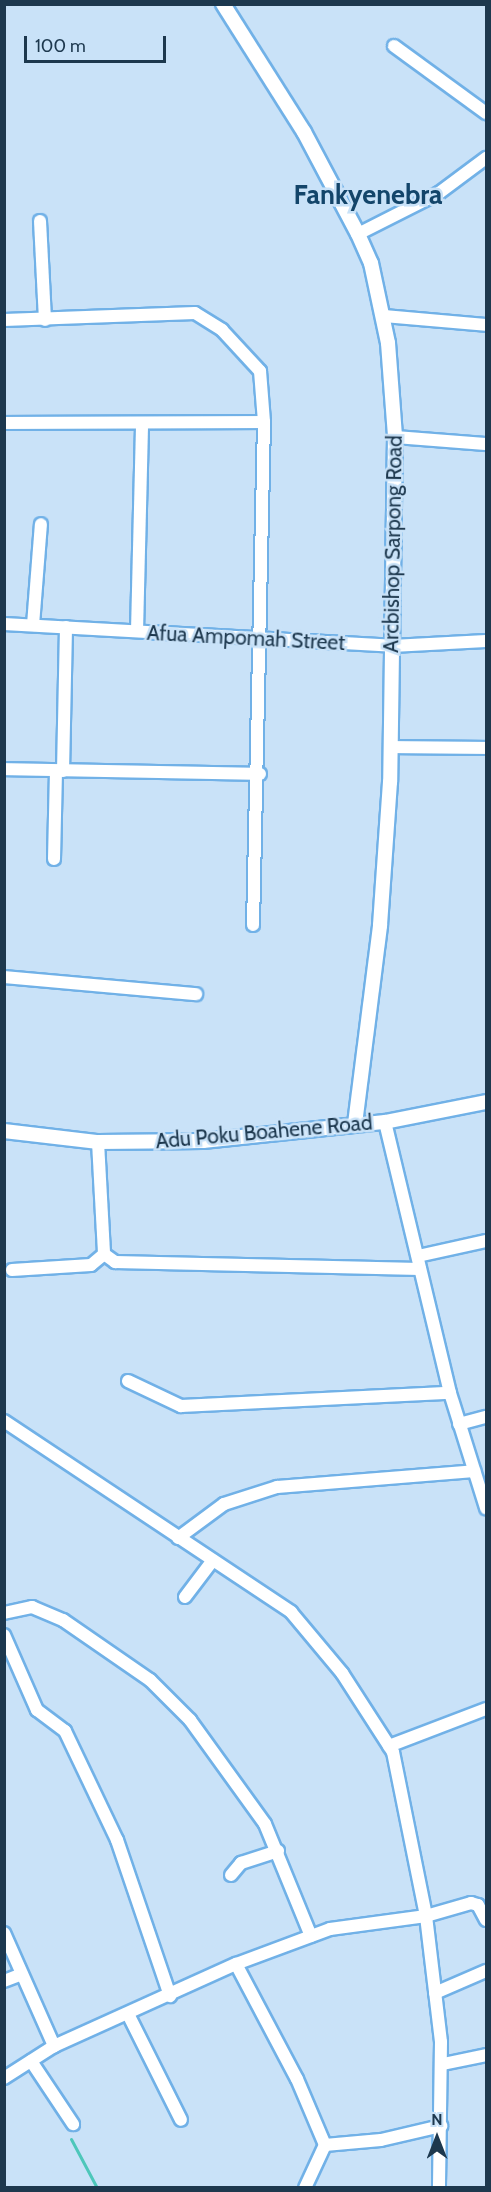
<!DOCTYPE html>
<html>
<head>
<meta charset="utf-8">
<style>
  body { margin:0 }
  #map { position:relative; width:491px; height:2192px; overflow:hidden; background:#c9e2f8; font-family:Cabin,sans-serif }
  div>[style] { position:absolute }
  .stream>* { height:3px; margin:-1.5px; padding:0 1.5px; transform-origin:1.5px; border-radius:1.5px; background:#4dc7ba }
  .roads { filter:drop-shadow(2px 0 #71b1e7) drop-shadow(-2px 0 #71b1e7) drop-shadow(0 2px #71b1e7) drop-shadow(0 -2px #71b1e7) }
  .minor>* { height:12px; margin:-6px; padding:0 6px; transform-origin:6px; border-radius:6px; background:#fff }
  .tertiary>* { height:14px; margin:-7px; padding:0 7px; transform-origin:7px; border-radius:7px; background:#fff }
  span { translate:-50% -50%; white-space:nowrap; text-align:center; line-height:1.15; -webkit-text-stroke:5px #c9e2f8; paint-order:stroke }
  .street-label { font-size:21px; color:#1d384e }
  .district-label { font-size:27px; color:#13456a; font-weight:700 }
  .frame { position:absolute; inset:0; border:6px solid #1d384e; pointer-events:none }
  .north { position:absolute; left:407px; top:2108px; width:60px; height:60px; -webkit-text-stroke:4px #c9e2f8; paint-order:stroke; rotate:0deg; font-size:16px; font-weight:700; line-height:24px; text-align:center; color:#1d384e }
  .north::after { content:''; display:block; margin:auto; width:21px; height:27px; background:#1d384e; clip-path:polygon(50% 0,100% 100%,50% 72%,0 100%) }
  .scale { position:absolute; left:24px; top:36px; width:142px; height:27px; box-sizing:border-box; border:3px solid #1d384e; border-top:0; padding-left:8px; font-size:18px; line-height:21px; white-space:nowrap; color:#1d384e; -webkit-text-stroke:4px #c9e2f8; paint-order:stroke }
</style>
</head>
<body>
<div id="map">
  <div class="stream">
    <i style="left:71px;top:2139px;width:55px;rotate:62deg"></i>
  </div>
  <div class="roads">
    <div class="minor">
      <i style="left:394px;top:46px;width:114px;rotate:36.1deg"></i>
      <i style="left:40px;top:221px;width:99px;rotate:87.1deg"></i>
      <i style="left:358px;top:234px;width:91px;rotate:-26.8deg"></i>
      <i style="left:439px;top:193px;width:59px;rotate:-36.7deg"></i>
      <i style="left:384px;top:316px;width:102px;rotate:5deg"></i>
      <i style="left:4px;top:320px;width:191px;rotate:-2.1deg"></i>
      <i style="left:195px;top:313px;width:32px;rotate:32deg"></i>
      <i style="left:222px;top:330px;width:56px;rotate:47.2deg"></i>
      <i style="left:260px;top:371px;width:51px;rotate:85.5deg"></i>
      <i style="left:264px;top:422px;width:503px;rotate:91.25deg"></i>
      <i style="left:4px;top:423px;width:260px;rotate:-0.2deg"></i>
      <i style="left:395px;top:437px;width:91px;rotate:4.4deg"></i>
      <i style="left:4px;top:624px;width:389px;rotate:3.2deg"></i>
      <i style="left:392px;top:646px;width:94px;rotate:-3deg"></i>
      <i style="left:33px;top:625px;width:101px;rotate:-85.5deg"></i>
      <i style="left:137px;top:631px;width:208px;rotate:-88.6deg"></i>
      <i style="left:391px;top:747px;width:95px;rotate:0.6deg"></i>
      <i style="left:4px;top:769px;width:256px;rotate:1.1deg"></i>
      <i style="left:63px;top:771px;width:144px;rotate:-88.8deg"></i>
      <i style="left:54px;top:859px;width:88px;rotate:-88.7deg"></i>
      <i style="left:4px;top:977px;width:193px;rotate:5.1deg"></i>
      <i style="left:385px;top:1122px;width:279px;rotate:76.5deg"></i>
      <i style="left:450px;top:1393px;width:121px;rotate:72.6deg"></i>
      <i style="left:98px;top:1142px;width:112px;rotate:86.9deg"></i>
      <i style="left:418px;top:1256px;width:70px;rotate:-12.4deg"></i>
      <i style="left:12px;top:1270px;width:79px;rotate:-3.6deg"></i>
      <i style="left:91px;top:1265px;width:17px;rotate:-40deg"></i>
      <i style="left:104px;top:1254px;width:14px;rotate:36deg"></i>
      <i style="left:115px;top:1262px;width:305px;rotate:1.3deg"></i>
      <i style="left:128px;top:1381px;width:59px;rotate:25.3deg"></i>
      <i style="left:181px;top:1406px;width:269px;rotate:-2.8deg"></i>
      <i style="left:4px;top:1421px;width:345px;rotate:33.6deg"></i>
      <i style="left:291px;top:1612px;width:80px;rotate:50.1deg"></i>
      <i style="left:342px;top:1673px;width:94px;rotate:57.2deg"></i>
      <i style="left:393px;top:1752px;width:167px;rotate:78.6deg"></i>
      <i style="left:426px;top:1916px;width:127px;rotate:83.2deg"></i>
      <i style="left:441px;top:2042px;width:146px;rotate:90.8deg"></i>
      <i style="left:459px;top:1424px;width:28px;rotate:-15deg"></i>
      <i style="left:178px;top:1538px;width:57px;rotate:-36.5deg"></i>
      <i style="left:224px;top:1504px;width:56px;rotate:-17.8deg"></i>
      <i style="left:277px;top:1487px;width:198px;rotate:-4.6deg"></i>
      <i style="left:185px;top:1597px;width:46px;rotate:-52.9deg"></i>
      <i style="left:4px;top:1613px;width:29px;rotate:-12deg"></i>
      <i style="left:32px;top:1607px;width:34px;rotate:23deg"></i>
      <i style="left:63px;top:1620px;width:106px;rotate:34.6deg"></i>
      <i style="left:150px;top:1680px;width:57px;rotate:45deg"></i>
      <i style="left:190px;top:1720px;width:128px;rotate:54.2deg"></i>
      <i style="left:265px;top:1824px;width:121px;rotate:67.7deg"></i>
      <i style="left:4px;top:1635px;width:82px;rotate:66.3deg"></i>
      <i style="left:37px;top:1710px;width:35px;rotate:37deg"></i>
      <i style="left:65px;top:1731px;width:121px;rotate:64.5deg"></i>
      <i style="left:117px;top:1840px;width:165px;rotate:71.2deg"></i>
      <i style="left:389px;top:1746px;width:104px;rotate:-20.9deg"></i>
      <i style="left:231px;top:1875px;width:16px;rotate:-50deg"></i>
      <i style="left:241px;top:1863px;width:39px;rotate:-18deg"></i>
      <i style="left:4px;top:1933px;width:124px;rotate:66.1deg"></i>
      <i style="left:236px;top:1964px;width:130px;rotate:62.1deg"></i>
      <i style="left:297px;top:2079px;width:72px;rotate:67deg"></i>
      <i style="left:325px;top:2145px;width:56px;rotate:-5.1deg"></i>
      <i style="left:381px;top:2140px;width:62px;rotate:-13.1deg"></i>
      <i style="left:4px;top:1981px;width:19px;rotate:-21deg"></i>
      <i style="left:435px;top:1993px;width:56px;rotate:-23.3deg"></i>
      <i style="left:129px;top:2016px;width:116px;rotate:63.4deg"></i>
      <i style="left:31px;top:2061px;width:76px;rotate:56.3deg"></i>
      <i style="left:443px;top:2064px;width:44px;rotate:-11.8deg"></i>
      <i style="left:4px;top:2078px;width:59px;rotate:-32.6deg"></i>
      <i style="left:54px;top:2046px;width:200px;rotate:-24.3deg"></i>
      <i style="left:236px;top:1964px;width:100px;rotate:-20.4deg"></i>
      <i style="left:330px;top:1929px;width:97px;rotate:-7.7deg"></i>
      <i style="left:426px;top:1916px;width:47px;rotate:-16.1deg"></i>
      <i style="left:471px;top:1903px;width:7px;rotate:16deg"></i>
      <i style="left:478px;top:1905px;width:17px;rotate:62deg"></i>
      <i style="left:305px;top:2188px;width:47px;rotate:-65.1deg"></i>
    </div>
    <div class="tertiary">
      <i style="left:223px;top:4px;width:151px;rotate:57.7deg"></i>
      <i style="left:304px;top:132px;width:115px;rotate:62.1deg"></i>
      <i style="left:358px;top:234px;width:32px;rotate:66deg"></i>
      <i style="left:371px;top:263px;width:82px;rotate:78deg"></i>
      <i style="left:388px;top:343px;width:94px;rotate:85.7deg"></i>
      <i style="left:395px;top:437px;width:345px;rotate:90.8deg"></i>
      <i style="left:390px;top:782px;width:144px;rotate:94deg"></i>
      <i style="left:380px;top:926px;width:199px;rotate:97.2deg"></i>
      <i style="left:4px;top:1131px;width:95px;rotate:6.7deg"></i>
      <i style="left:98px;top:1142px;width:105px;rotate:-0.5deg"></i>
      <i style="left:203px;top:1141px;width:183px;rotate:-6deg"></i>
      <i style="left:385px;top:1122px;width:103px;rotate:-11.2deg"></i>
    </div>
  </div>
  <div class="street-label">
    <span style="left:393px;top:544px;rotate:-89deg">Arcbishop Sarpong Road</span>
    <span style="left:246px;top:638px;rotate:3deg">Afua Ampomah Street</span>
    <span style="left:264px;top:1132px;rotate:-5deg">Adu Poku Boahene Road</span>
  </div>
  <div class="district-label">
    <span style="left:368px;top:195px">Fankyenebra</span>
  </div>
  <div class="frame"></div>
  <div class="north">N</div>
  <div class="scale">100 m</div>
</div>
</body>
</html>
